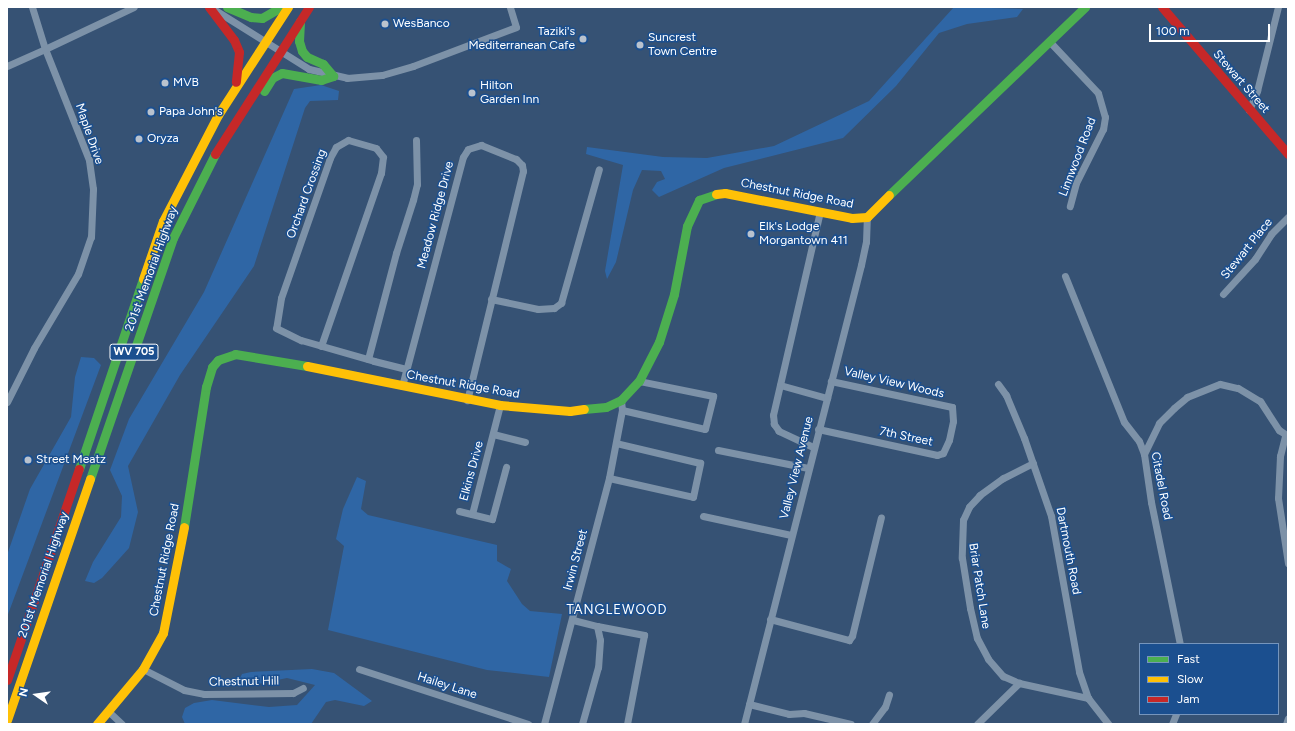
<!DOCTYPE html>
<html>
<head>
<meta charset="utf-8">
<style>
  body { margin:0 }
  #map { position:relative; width:1295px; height:731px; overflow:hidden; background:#365274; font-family:Figtree,sans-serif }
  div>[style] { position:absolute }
  .green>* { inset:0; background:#2f66a5 }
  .street>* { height:7px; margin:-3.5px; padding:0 3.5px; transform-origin:3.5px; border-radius:3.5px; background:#7d92a8 }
  .fast>* { height:9px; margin:-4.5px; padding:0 4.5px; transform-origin:4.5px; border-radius:4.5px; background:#4caf50 }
  .slow>* { height:9px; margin:-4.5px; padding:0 4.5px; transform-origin:4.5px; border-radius:4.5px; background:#ffc107 }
  .jam>* { height:9px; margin:-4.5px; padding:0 4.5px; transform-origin:4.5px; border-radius:4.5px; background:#c62828 }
  .dots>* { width:11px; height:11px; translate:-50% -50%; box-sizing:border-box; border:2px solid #1b4f8f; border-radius:50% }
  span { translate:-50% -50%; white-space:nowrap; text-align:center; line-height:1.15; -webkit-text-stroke:3px #1b4f8f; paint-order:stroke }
  .shield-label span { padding:1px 3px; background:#1b4f8f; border:1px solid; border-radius:3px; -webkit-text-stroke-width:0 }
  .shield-label { font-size:11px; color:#fff; font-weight:700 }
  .poi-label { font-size:12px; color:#fff }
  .left { translate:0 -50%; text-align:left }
  .right { translate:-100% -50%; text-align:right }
  .street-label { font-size:12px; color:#fff }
  .neighbourhood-label { font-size:13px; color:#fff; letter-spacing:1px }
  .frame { position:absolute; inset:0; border:8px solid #fff; pointer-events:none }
  .legend { position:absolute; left:1139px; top:643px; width:140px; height:72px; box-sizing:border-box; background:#1b4f8f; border:1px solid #7695bc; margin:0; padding:5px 7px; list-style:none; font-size:12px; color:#fff }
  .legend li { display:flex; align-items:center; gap:8px; height:20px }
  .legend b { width:20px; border:1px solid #7695bc }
  .north { position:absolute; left:16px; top:675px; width:40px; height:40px; -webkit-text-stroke:3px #1b4f8f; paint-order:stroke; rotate:283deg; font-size:11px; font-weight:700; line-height:16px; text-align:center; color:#fff }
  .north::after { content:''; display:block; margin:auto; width:14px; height:18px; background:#fff; clip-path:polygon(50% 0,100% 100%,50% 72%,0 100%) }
  .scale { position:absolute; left:1149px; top:24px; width:121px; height:18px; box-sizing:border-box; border:2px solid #fff; border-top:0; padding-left:5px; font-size:12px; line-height:14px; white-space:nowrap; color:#fff; -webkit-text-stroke:3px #1b4f8f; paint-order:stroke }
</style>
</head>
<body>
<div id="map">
  <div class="green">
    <i style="clip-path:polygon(954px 7px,1023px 9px,1017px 17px,967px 24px,939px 33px,896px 86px,843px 138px,724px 168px,659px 197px,652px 190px,657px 182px,665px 179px,661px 171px,642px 170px,633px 190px,616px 262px,607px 279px,605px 271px,623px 165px,586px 154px,587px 147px,663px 157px,707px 158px,774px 146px,869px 101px)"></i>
    <i style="clip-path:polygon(321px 85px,339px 91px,338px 100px,310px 101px,305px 108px,254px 266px,180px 375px,128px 466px,138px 512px,129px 548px,102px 578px,94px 583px,85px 581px,93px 562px,121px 517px,122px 496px,110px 470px,129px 419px,204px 292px,294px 89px)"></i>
    <i style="clip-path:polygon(81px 357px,94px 358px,101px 365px,7px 617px,7px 555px,30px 489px,71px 417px,75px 377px)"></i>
    <i style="clip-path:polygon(357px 477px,366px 481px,361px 509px,368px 515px,497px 545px,497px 561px,511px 569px,507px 581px,522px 604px,530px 611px,562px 614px,549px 677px,487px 670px,328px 630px,344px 546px,336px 539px,343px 509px)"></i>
    <i style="clip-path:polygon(312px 669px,334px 673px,372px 701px,364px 706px,335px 700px,326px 702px,311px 724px,185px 724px,182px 717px,185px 708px,194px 703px,212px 700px,269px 707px,297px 705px,315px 685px,287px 678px,258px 684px,238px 682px,242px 674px,251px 672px)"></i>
  </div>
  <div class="street">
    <i style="left:215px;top:10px;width:111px;rotate:32.1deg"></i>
    <i style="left:309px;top:69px;width:39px;rotate:13deg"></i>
    <i style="left:347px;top:78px;width:35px;rotate:-5deg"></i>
    <i style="left:382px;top:75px;width:32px;rotate:-16deg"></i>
    <i style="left:413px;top:66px;width:110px;rotate:-20.7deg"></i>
    <i style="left:516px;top:27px;width:21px;rotate:-107deg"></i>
    <i style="left:1049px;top:41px;width:71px;rotate:46.7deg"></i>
    <i style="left:1098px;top:93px;width:25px;rotate:74deg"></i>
    <i style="left:1105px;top:117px;width:12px;rotate:99deg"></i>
    <i style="left:1103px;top:129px;width:60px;rotate:116.6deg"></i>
    <i style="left:1076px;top:183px;width:24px;rotate:105deg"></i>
    <i style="left:7px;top:66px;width:42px;rotate:-24.1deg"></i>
    <i style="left:45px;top:49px;width:44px;rotate:-107.2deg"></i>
    <i style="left:1249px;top:110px;width:21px;rotate:-67deg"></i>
    <i style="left:1257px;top:91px;width:87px;rotate:-76deg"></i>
    <i style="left:1065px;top:276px;width:157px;rotate:68deg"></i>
    <i style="left:1124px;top:422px;width:24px;rotate:52deg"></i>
    <i style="left:1139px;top:441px;width:14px;rotate:69deg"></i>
    <i style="left:1144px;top:454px;width:49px;rotate:81.7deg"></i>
    <i style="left:1151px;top:502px;width:145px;rotate:78.5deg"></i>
    <i style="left:1223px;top:294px;width:47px;rotate:-47.6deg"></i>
    <i style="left:1255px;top:259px;width:30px;rotate:-57deg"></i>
    <i style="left:1271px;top:234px;width:24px;rotate:-45deg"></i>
    <i style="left:491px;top:299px;width:48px;rotate:12deg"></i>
    <i style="left:538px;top:309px;width:16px;rotate:-4deg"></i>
    <i style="left:554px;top:308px;width:9px;rotate:-36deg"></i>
    <i style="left:561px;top:303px;width:139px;rotate:-74.2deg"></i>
    <i style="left:321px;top:346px;width:183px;rotate:-70.9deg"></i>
    <i style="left:381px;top:173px;width:16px;rotate:-83deg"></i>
    <i style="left:383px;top:157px;width:11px;rotate:-128deg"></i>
    <i style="left:376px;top:148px;width:29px;rotate:-164deg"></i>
    <i style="left:348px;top:140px;width:14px;rotate:150deg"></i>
    <i style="left:336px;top:147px;width:13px;rotate:119deg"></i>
    <i style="left:330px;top:158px;width:148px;rotate:109.3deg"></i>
    <i style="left:281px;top:298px;width:30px;rotate:99deg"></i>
    <i style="left:276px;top:328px;width:28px;rotate:26deg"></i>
    <i style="left:301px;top:340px;width:76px;rotate:16deg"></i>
    <i style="left:374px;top:361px;width:33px;rotate:14deg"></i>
    <i style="left:368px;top:359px;width:110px;rotate:-75.2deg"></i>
    <i style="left:396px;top:253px;width:56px;rotate:-72.2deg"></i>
    <i style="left:413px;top:200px;width:16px;rotate:-76deg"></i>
    <i style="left:417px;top:184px;width:44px;rotate:-91.3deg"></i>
    <i style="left:998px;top:384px;width:14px;rotate:54deg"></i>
    <i style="left:1006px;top:395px;width:47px;rotate:67.3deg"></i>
    <i style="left:1024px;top:438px;width:83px;rotate:70.9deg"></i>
    <i style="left:1051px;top:516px;width:158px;rotate:79.8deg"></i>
    <i style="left:1079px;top:672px;width:28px;rotate:71deg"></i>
    <i style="left:1088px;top:698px;width:33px;rotate:52deg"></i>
    <i style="left:780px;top:385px;width:49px;rotate:15.5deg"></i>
    <i style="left:402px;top:386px;width:237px;rotate:-75.1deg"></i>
    <i style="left:463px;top:157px;width:9px;rotate:-58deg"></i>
    <i style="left:468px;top:149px;width:14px;rotate:-17deg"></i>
    <i style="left:481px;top:145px;width:38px;rotate:22deg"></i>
    <i style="left:516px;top:159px;width:8px;rotate:45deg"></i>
    <i style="left:522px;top:165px;width:6px;rotate:81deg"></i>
    <i style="left:523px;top:171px;width:236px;rotate:103.7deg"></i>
    <i style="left:7px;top:402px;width:60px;rotate:-63.4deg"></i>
    <i style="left:34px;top:348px;width:86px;rotate:-59.3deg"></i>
    <i style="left:78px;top:274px;width:39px;rotate:-71deg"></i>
    <i style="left:91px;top:237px;width:48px;rotate:-87.6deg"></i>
    <i style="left:93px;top:189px;width:29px;rotate:-98deg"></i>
    <i style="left:89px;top:160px;width:119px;rotate:-111.6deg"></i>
    <i style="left:45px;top:49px;width:98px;rotate:-25.3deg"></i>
    <i style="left:622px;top:410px;width:85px;rotate:12.9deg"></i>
    <i style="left:705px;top:429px;width:34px;rotate:-76deg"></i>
    <i style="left:713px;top:396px;width:76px;rotate:-168.5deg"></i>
    <i style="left:818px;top:429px;width:122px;rotate:12.3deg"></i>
    <i style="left:937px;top:455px;width:6px;rotate:-18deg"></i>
    <i style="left:943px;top:453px;width:14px;rotate:-65deg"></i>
    <i style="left:949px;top:440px;width:19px;rotate:-78deg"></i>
    <i style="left:953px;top:421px;width:14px;rotate:-94deg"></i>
    <i style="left:952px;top:407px;width:124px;rotate:-167.9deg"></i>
    <i style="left:493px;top:434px;width:33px;rotate:14deg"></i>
    <i style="left:1285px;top:436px;width:21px;rotate:104deg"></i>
    <i style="left:1280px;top:456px;width:42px;rotate:92.7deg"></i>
    <i style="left:1278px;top:498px;width:66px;rotate:81.3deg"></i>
    <i style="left:813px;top:447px;width:38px;rotate:-155deg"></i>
    <i style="left:779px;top:431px;width:9px;rotate:-126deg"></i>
    <i style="left:774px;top:424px;width:9px;rotate:-96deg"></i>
    <i style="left:773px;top:415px;width:208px;rotate:-77deg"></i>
    <i style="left:718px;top:450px;width:92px;rotate:11.3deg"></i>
    <i style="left:1144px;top:454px;width:34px;rotate:-64deg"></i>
    <i style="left:1159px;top:423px;width:21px;rotate:-45deg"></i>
    <i style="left:1174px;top:408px;width:17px;rotate:-40deg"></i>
    <i style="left:1187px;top:397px;width:35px;rotate:-22deg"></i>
    <i style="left:1220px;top:384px;width:18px;rotate:13deg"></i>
    <i style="left:1238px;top:388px;width:26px;rotate:31deg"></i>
    <i style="left:1260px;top:401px;width:35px;rotate:57deg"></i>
    <i style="left:1279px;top:430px;width:11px;rotate:34deg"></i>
    <i style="left:1033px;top:463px;width:34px;rotate:153deg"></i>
    <i style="left:1003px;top:478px;width:29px;rotate:144deg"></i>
    <i style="left:980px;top:495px;width:16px;rotate:133deg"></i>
    <i style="left:969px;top:507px;width:14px;rotate:115deg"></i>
    <i style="left:963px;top:520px;width:38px;rotate:92deg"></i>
    <i style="left:962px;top:558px;width:51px;rotate:80.9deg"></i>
    <i style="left:970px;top:608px;width:31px;rotate:77deg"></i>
    <i style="left:977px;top:638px;width:24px;rotate:62deg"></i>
    <i style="left:988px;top:659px;width:23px;rotate:49deg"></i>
    <i style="left:1003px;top:676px;width:17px;rotate:24deg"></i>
    <i style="left:1019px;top:683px;width:71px;rotate:12.3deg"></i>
    <i style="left:609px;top:478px;width:86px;rotate:12.7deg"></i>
    <i style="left:693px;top:497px;width:35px;rotate:-78deg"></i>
    <i style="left:700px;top:463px;width:86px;rotate:-166.6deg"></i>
    <i style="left:459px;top:511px;width:34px;rotate:14deg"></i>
    <i style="left:492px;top:519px;width:54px;rotate:-74.9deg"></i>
    <i style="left:472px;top:514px;width:113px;rotate:-75.6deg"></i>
    <i style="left:703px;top:516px;width:90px;rotate:12.2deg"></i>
    <i style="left:770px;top:619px;width:82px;rotate:14.9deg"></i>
    <i style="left:849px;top:640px;width:5px;rotate:-53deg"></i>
    <i style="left:852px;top:636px;width:122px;rotate:-76.3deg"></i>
    <i style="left:573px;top:620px;width:25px;rotate:14deg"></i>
    <i style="left:597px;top:626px;width:14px;rotate:78deg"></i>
    <i style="left:600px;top:640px;width:27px;rotate:94deg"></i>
    <i style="left:598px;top:667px;width:59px;rotate:105.7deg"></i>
    <i style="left:597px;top:626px;width:48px;rotate:10.8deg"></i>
    <i style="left:644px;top:635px;width:91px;rotate:100.8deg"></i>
    <i style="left:143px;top:669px;width:46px;rotate:27.1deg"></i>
    <i style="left:184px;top:690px;width:20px;rotate:11deg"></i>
    <i style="left:204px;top:694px;width:89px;rotate:-0.6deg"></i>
    <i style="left:293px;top:693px;width:11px;rotate:-27deg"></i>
    <i style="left:359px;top:669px;width:178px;rotate:18deg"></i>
    <i style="left:749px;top:704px;width:41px;rotate:14deg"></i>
    <i style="left:789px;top:714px;width:15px;rotate:-4deg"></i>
    <i style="left:804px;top:713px;width:48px;rotate:13.2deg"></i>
    <i style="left:108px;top:711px;width:19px;rotate:43deg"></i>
    <i style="left:544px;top:724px;width:254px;rotate:-75.2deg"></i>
    <i style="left:609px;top:478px;width:69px;rotate:-79.2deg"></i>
    <i style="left:622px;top:410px;width:10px;rotate:-96deg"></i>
    <i style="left:744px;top:724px;width:474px;rotate:-75.7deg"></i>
    <i style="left:861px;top:265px;width:24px;rotate:-78deg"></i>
    <i style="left:866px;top:242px;width:25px;rotate:-88deg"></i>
    <i style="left:872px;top:724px;width:21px;rotate:-53deg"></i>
    <i style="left:885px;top:707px;width:13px;rotate:-72deg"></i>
    <i style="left:977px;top:724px;width:59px;rotate:-44.3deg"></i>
    <i style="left:1172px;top:724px;width:11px;rotate:-68deg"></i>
    <i style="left:1286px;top:724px;width:6px;rotate:-72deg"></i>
  </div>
  <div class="fast">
    <i style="left:227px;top:7px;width:26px;rotate:23deg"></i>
    <i style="left:251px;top:17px;width:11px;rotate:5deg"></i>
    <i style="left:262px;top:18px;width:22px;rotate:-30deg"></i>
    <i style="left:264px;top:91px;width:15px;rotate:-58deg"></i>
    <i style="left:272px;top:78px;width:11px;rotate:-27deg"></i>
    <i style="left:282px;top:73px;width:40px;rotate:10deg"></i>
    <i style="left:321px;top:80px;width:13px;rotate:-18deg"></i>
    <i style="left:333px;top:76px;width:16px;rotate:-130deg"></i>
    <i style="left:323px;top:64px;width:17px;rotate:-156deg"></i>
    <i style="left:307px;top:57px;width:8px;rotate:-130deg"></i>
    <i style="left:302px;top:51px;width:10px;rotate:-107deg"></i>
    <i style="left:299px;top:41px;width:20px;rotate:-87deg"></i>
    <i style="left:889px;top:195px;width:272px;rotate:-43.8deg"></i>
    <i style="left:584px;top:409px;width:22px;rotate:-5deg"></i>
    <i style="left:606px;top:407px;width:17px;rotate:-25deg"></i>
    <i style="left:621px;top:400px;width:26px;rotate:-47deg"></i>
    <i style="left:639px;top:381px;width:44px;rotate:-62.9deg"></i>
    <i style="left:659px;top:342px;width:50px;rotate:-72.6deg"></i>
    <i style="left:674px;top:294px;width:69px;rotate:-79.2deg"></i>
    <i style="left:687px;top:226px;width:29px;rotate:-65deg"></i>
    <i style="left:699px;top:200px;width:18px;rotate:-19deg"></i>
    <i style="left:79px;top:469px;width:200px;rotate:-71.4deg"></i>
    <i style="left:90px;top:479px;width:255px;rotate:-71deg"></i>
    <i style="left:173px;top:238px;width:94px;rotate:-63.4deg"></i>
    <i style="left:184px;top:527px;width:142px;rotate:-81.1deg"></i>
    <i style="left:206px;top:387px;width:21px;rotate:-73deg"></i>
    <i style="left:212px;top:367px;width:9px;rotate:-49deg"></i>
    <i style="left:218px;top:360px;width:18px;rotate:-19deg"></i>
    <i style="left:235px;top:354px;width:73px;rotate:9.5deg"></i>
  </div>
  <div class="slow">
    <i style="left:716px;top:194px;width:9px;rotate:-6deg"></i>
    <i style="left:725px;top:193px;width:129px;rotate:11.1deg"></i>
    <i style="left:852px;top:218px;width:15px;rotate:-4deg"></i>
    <i style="left:867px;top:217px;width:31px;rotate:-45deg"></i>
    <i style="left:143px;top:279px;width:61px;rotate:-71deg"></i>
    <i style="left:163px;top:221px;width:119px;rotate:-62.6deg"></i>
    <i style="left:218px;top:115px;width:129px;rotate:-57.1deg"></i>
    <i style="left:307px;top:366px;width:197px;rotate:11.4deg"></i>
    <i style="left:500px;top:405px;width:70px;rotate:4.9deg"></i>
    <i style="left:570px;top:411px;width:14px;rotate:-8deg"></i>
    <i style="left:7px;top:720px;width:255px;rotate:-71deg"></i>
    <i style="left:97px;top:724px;width:72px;rotate:-50.1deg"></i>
    <i style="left:143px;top:669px;width:41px;rotate:-60.9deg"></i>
    <i style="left:163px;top:633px;width:108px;rotate:-78.8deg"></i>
  </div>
  <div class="jam">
    <i style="left:209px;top:7px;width:41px;rotate:52.9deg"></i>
    <i style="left:234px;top:40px;width:13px;rotate:67deg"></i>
    <i style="left:239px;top:52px;width:30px;rotate:96deg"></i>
    <i style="left:1162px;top:7px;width:194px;rotate:49.4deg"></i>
    <i style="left:215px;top:154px;width:174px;rotate:-57.4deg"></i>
    <i style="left:7px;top:680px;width:223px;rotate:-71.2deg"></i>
  </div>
  <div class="dots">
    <i style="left:385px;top:24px;background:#b9c2ce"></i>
    <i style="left:583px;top:39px;background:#b9c2ce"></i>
    <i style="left:640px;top:45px;background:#b9c2ce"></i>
    <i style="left:165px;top:83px;background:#b9c2ce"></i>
    <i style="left:472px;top:93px;background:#b9c2ce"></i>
    <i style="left:151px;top:112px;background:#b9c2ce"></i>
    <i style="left:139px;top:139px;background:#b9c2ce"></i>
    <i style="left:751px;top:234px;background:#b9c2ce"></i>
    <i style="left:28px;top:460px;background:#b9c2ce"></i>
  </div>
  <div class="shield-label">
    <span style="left:134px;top:352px">WV 705</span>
  </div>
  <div class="poi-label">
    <span class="left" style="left:393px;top:24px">WesBanco</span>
    <span class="right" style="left:575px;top:39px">Taziki's<br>Mediterranean Cafe</span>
    <span class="left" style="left:648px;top:45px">Suncrest<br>Town Centre</span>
    <span class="left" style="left:173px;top:83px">MVB</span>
    <span class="left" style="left:480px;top:93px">Hilton<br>Garden Inn</span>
    <span class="left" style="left:159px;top:112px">Papa John's</span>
    <span class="left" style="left:147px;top:139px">Oryza</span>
    <span class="left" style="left:759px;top:234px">Elk's Lodge<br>Morgantown 411</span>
    <span class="left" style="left:36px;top:460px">Street Meatz</span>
  </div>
  <div class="street-label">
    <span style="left:1241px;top:82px;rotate:49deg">Stewart Street</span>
    <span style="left:89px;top:134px;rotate:71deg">Maple Drive</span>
    <span style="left:1078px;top:157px;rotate:-69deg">Linnwood Road</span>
    <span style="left:307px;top:194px;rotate:-70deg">Orchard Crossing</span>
    <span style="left:797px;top:194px;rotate:11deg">Chestnut Ridge Road</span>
    <span style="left:436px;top:215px;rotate:-75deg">Meadow Ridge Drive</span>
    <span style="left:1247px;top:249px;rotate:-51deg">Stewart Place</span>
    <span style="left:152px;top:269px;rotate:-70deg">201st Memorial Highway</span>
    <span style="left:894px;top:383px;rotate:13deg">Valley View Woods</span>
    <span style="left:463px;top:385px;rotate:10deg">Chestnut Ridge Road</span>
    <span style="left:906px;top:437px;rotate:12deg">7th Street</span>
    <span style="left:797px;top:468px;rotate:-76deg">Valley View Avenue</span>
    <span style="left:472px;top:471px;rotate:-75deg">Elkins Drive</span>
    <span style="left:1161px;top:486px;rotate:79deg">Citadel Road</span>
    <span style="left:1068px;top:551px;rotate:79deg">Dartmouth Road</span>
    <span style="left:165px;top:560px;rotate:-79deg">Chestnut Ridge Road</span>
    <span style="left:576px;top:560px;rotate:-75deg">Irwin Street</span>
    <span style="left:44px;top:575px;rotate:-71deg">201st Memorial Highway</span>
    <span style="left:979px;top:586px;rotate:81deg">Briar Patch Lane</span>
    <span style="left:244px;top:682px;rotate:-1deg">Chestnut Hill</span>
    <span style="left:447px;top:686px;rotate:18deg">Hailey Lane</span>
  </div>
  <div class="neighbourhood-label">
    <span style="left:617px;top:610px">TANGLEWOOD</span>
  </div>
  <div class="frame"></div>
  <ul class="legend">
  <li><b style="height:5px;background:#4caf50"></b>Fast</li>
  <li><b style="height:5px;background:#ffc107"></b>Slow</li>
  <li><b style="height:5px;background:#c62828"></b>Jam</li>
  </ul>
  <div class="north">N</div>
  <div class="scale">100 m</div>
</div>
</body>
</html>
